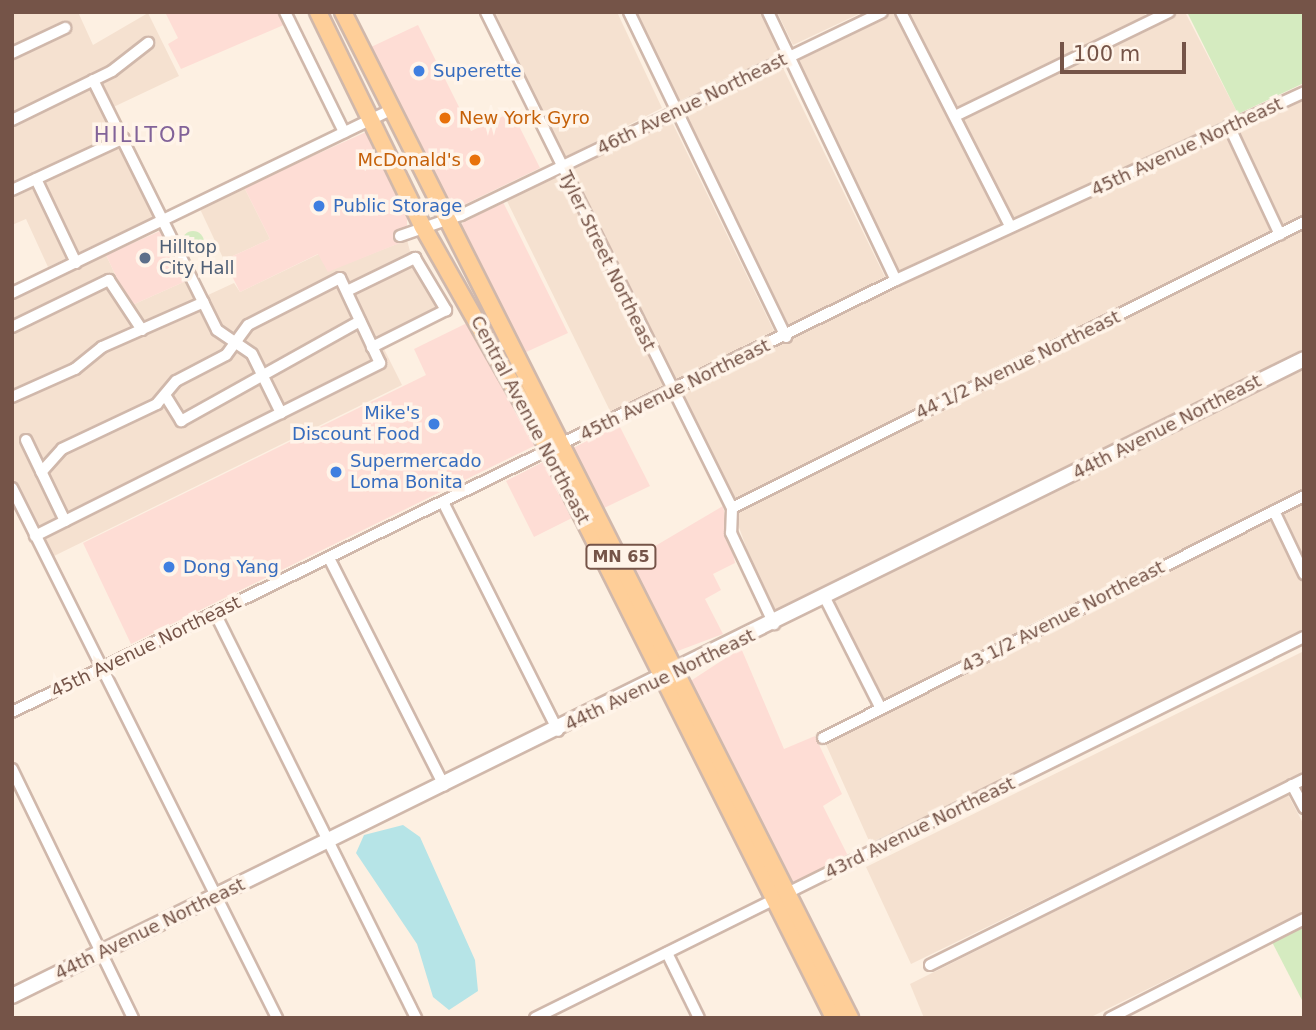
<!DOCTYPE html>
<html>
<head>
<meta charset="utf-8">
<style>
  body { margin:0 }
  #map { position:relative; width:1316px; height:1030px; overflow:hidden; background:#fdf0e2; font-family:"DejaVu Sans",sans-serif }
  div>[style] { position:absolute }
  .residential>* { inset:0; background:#f5e1d0 }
  .commercial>* { inset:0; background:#feddd5 }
  .green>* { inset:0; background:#d5ebc0 }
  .round { border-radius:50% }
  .water>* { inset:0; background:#b6e4e7 }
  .roads { filter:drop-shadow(2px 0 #d0b8ab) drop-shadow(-2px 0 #d0b8ab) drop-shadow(0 2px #d0b8ab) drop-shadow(0 -2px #d0b8ab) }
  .street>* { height:10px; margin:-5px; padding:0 5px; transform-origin:5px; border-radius:5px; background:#fff }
  .secondary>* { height:14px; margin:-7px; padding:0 7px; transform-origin:7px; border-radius:7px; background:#fff }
  .primary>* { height:16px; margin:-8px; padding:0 8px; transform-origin:8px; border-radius:8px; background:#fece98 }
  .dots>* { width:19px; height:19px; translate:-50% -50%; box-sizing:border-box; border:4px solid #fff4e9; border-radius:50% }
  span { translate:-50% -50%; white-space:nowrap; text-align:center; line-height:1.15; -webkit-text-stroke:7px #fff4e9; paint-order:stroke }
  .shield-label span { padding:2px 5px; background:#fff4e9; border:2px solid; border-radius:5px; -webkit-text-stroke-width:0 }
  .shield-label { font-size:16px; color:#755448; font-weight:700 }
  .shop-label { font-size:18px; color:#366cbe }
  .left { translate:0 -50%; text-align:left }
  .right { translate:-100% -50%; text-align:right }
  .street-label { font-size:18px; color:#755448 }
  .food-label { font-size:18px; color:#c56008 }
  .service-label { font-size:18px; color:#4e5e75 }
  .quarter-label { font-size:21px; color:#826399; letter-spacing:2px }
  .frame { position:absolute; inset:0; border:14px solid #755448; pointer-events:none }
  .scale { position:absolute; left:1060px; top:42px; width:126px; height:32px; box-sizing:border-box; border:4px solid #755448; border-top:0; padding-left:9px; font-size:21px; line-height:24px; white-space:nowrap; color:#755448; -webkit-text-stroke:5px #fff4e9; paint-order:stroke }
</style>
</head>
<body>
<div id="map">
  <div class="residential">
    <i style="clip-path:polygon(78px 12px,93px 45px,148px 13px,179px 76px,105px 111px,155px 216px,48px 267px,26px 219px,12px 225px,12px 13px)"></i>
    <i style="clip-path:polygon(495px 12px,617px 12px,662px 108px,563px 158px)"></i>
    <i style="clip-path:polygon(635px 12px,761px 12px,781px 53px,678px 102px)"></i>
    <i style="clip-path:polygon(777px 12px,863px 12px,793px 45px)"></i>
    <i style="clip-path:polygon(882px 12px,1144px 12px,1146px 18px,1185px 12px,1238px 114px,896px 280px,789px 57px)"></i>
    <i style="clip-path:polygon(783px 68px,885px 277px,789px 326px,685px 115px)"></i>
    <i style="clip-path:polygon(1304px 92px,1304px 637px,870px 843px,823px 738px,880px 707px,825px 599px,774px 624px,732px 508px,674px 391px)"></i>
    <i style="clip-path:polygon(671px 120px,774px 331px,672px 382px,570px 170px)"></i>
    <i style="clip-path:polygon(561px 167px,668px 385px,614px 419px,504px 195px)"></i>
    <i style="clip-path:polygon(244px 187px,270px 239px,224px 260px,200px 209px)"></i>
    <i style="clip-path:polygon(407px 240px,414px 266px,440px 308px,379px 339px,402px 385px,52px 557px,12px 476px,12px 301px,106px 255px,130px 306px,186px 281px,195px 301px,234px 283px,240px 292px,319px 254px,328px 271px)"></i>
    <i style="clip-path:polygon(1304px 651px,1304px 773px,911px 964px,866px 867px)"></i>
    <i style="clip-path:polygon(1288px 795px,1304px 825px,1304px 912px,1089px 1018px,924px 1018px,910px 984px)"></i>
  </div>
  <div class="commercial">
    <i style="clip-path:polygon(165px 12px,280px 12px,286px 24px,181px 69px,168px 44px,178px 38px)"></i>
    <i style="clip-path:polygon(418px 25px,471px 131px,512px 112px,540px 168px,453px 210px,371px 47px)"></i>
    <i style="clip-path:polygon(366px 132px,407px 218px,407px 240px,328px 272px,318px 254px,240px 292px,224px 260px,270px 239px,244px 187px)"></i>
    <i style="clip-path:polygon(502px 200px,568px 333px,524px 353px,460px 230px,464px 219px)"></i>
    <i style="clip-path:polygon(160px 231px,186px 281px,130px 306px,106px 255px)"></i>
    <i style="clip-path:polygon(467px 323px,536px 445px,131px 644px,83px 543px,426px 375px,414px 349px)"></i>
    <i style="clip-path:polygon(619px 425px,650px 486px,602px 509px,571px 449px)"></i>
    <i style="clip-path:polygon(547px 460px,574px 517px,534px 537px,506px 481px)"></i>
    <i style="clip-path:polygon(723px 506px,735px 563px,713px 574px,721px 590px,705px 599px,723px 634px,675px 652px,628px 562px)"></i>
    <i style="clip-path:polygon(741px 648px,784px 749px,815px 736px,842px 794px,823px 806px,849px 858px,793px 886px,689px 682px)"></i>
  </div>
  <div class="green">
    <i style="clip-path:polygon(1187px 12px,1304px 12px,1304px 83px,1238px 114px)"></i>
    <i class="round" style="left:182px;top:231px;width:22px;height:22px"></i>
    <i style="clip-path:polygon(1304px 927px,1304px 1004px,1272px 942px)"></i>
  </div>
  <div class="water">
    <i style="clip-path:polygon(403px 825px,420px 837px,475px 960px,478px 991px,449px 1010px,433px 997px,417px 944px,356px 853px,364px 835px)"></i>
  </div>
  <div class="roads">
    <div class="street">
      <i style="left:285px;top:12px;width:134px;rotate:63.8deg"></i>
      <i style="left:486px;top:12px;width:554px;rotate:63.62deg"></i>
      <i style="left:732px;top:508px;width:25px;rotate:92deg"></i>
      <i style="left:731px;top:533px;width:101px;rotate:64.7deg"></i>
      <i style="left:629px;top:12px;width:361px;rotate:64.2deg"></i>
      <i style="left:768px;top:12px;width:297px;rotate:64.5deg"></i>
      <i style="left:901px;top:12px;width:240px;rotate:63deg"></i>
      <i style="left:12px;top:53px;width:59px;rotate:-25.3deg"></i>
      <i style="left:93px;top:80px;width:279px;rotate:63.6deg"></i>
      <i style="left:217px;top:330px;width:42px;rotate:34.4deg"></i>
      <i style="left:252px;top:354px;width:66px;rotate:63.8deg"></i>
      <i style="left:955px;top:116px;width:238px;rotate:-25.9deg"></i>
      <i style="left:12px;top:120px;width:111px;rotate:-26.1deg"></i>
      <i style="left:112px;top:71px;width:46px;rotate:-37.9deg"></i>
      <i style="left:1229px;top:126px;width:120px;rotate:64.9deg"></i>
      <i style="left:36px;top:179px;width:93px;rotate:64.5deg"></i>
      <i style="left:12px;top:190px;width:123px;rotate:-24.9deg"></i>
      <i style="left:400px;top:236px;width:65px;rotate:-19deg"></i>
      <i style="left:461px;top:215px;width:467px;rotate:-25.7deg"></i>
      <i style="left:347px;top:291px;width:76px;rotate:-25.9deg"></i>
      <i style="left:415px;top:258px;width:61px;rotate:59.2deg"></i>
      <i style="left:446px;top:310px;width:83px;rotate:153.4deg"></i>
      <i style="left:12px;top:293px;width:421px;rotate:-25.8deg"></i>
      <i style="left:12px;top:327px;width:108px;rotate:-25.9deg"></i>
      <i style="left:109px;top:280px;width:60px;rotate:56.6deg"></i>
      <i style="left:165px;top:395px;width:31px;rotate:58deg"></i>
      <i style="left:181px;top:421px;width:205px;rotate:-29.2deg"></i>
      <i style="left:12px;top:397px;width:69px;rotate:-24deg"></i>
      <i style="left:75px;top:369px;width:35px;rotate:-39deg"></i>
      <i style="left:102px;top:347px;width:111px;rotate:-23.8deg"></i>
      <i style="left:26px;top:440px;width:90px;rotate:64.3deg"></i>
      <i style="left:12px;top:488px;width:593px;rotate:63.43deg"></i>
      <i style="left:443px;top:502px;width:256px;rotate:63.3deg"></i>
      <i style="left:732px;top:508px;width:640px;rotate:-26.57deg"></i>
      <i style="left:1274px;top:511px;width:70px;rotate:64.5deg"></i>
      <i style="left:35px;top:536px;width:386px;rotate:-26.6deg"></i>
      <i style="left:380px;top:363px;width:94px;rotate:-115.2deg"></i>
      <i style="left:340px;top:278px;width:103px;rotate:152.9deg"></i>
      <i style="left:248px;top:325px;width:37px;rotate:126deg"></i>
      <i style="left:226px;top:355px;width:56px;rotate:152.5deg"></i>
      <i style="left:176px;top:381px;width:30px;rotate:130deg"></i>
      <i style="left:157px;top:404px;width:105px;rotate:154.7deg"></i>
      <i style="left:62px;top:449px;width:31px;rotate:132deg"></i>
      <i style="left:329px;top:558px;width:255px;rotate:63.2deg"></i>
      <i style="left:825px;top:598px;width:122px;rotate:63.2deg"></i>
      <i style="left:215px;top:613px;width:452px;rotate:63.6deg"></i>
      <i style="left:12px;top:712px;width:984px;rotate:-26.04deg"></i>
      <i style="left:896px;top:280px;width:449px;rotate:-24.7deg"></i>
      <i style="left:823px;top:738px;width:538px;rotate:-26.71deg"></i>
      <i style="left:12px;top:769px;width:277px;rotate:64.1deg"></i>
      <i style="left:1292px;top:785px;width:26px;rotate:62deg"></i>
      <i style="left:667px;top:953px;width:72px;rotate:63.8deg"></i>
      <i style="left:930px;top:965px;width:418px;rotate:-26.4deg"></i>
      <i style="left:535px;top:1018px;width:858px;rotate:-26.36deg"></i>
      <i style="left:1110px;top:1018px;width:218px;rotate:-27deg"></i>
    </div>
    <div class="secondary">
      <i style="left:12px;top:996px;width:1440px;rotate:-26.24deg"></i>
    </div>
    <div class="primary">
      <i style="left:318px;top:12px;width:239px;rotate:64deg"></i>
      <i style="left:423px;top:227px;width:256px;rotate:60.5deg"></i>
      <i style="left:549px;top:450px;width:635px;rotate:63.35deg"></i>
      <i style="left:343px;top:12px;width:1127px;rotate:63.25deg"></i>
    </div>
  </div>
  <div class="dots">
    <i style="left:419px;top:71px;background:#3f7fe0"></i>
    <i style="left:445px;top:118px;background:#e8710a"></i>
    <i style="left:475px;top:160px;background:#e8710a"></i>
    <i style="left:319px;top:206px;background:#3f7fe0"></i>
    <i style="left:145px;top:258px;background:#5c6f8a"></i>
    <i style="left:434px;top:424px;background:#3f7fe0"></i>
    <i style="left:336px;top:472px;background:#3f7fe0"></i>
    <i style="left:169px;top:567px;background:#3f7fe0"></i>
  </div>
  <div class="shield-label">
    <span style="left:621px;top:557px">MN 65</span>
  </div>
  <div class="shop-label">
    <span class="left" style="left:433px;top:71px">Superette</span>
    <span class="left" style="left:333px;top:206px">Public Storage</span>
    <span class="right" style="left:420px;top:424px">Mike's<br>Discount Food</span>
    <span class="left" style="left:350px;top:472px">Supermercado<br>Loma Bonita</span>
    <span class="left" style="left:183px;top:567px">Dong Yang</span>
  </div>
  <div class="street-label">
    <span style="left:692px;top:104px;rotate:-26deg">46th Avenue Northeast</span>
    <span style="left:1187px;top:147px;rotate:-25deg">45th Avenue Northeast</span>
    <span style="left:607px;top:261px;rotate:64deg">Tyler Street Northeast</span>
    <span style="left:1018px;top:365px;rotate:-26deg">44 1/2 Avenue Northeast</span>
    <span style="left:675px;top:390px;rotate:-26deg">45th Avenue Northeast</span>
    <span style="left:530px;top:420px;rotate:62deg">Central Avenue Northeast</span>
    <span style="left:1167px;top:427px;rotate:-27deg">44th Avenue Northeast</span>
    <span style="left:1063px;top:617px;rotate:-27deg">43 1/2 Avenue Northeast</span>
    <span style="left:146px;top:647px;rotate:-26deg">45th Avenue Northeast</span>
    <span style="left:660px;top:680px;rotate:-26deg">44th Avenue Northeast</span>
    <span style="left:920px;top:828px;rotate:-26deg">43rd Avenue Northeast</span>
    <span style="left:150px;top:929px;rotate:-26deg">44th Avenue Northeast</span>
  </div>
  <div class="food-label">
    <span class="left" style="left:459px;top:118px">New York Gyro</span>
    <span class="right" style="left:461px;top:160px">McDonald's</span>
  </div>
  <div class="service-label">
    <span class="left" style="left:159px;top:258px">Hilltop<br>City Hall</span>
  </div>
  <div class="quarter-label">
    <span style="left:143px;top:135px">HILLTOP</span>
  </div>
  <div class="frame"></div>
  <div class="scale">100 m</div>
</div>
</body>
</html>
